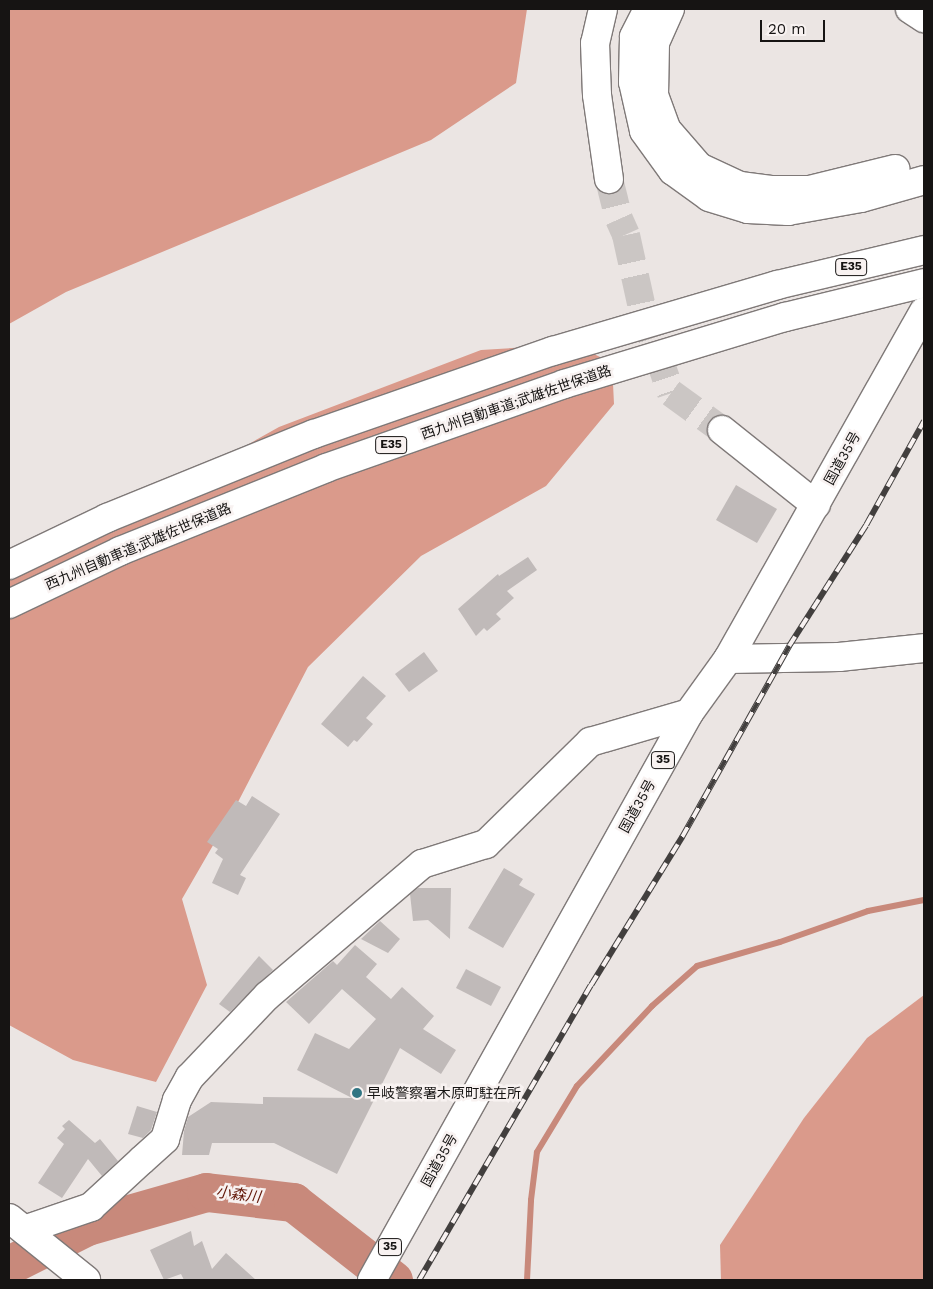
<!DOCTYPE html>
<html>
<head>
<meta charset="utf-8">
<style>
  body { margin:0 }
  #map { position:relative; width:933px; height:1289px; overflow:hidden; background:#ebe5e3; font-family:"Work Sans","Noto Sans JP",sans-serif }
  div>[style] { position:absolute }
  .forest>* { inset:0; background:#da9a8b }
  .stream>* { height:6px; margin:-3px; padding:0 3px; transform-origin:3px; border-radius:3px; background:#c8897b }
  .river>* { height:39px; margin:-19.5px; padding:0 19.5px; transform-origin:19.5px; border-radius:19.5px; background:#c8897b }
  .building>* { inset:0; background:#c0bab9 }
  .minor-tunnel>* { height:28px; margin-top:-14px; transform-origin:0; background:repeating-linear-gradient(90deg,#cbc6c4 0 28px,transparent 0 42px) }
  .roads { filter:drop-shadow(1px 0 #7f7978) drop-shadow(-1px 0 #7f7978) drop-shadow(0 1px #7f7978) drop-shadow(0 -1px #7f7978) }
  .minor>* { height:28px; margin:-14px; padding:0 14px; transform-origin:14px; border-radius:14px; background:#fff }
  .major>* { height:28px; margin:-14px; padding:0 14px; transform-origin:14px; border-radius:14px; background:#fff }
  .highway>* { height:28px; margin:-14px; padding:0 14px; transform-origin:14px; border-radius:14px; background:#fff }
  .rail>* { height:5.5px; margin-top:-2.75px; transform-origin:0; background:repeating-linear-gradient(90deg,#f8f2f1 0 11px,#423f3e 0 22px); box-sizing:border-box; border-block:1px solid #423f3e }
  .dots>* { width:14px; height:14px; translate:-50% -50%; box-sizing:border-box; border:2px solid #f8f2f1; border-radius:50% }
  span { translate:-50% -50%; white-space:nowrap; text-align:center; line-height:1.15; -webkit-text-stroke:5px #f8f2f1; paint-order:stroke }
  .shield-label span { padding:1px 4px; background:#f8f2f1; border:1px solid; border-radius:4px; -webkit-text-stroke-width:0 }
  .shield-label { font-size:12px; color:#161413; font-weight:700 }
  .street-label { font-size:14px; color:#161413 }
  .poi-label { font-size:14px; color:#161413 }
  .left { translate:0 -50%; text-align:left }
  .water-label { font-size:15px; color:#611506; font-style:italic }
  .frame { position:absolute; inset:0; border:10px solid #161413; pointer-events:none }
  .scale { position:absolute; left:760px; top:20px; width:65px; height:22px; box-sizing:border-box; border:2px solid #161413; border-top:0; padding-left:6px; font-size:15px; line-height:18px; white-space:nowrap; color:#161413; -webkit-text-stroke:4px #f8f2f1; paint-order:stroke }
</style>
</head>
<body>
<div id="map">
  <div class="forest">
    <i style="clip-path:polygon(9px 9px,527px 9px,516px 83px,431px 140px,66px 292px,9px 324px)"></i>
    <i style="clip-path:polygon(574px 344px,612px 363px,614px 404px,546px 486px,421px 556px,308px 667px,238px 802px,182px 899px,207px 985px,156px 1082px,73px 1060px,9px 1025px,9px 579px,279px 427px,481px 350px)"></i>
    <i style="clip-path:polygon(924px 995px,924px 1280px,721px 1280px,720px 1245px,804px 1118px,867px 1038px)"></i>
  </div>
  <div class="stream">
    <i style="left:527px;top:1280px;width:80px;rotate:-87.1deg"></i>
    <i style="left:531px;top:1200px;width:48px;rotate:-82.9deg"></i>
    <i style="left:537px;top:1152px;width:77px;rotate:-58.8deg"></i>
    <i style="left:577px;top:1086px;width:110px;rotate:-46.8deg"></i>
    <i style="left:652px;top:1006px;width:60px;rotate:-41.6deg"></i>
    <i style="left:697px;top:966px;width:86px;rotate:-16.1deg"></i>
    <i style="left:780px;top:942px;width:93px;rotate:-19.4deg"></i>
    <i style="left:868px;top:911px;width:57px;rotate:-11.1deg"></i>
  </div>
  <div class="river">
    <i style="left:9px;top:1265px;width:87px;rotate:-26.6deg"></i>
    <i style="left:87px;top:1226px;width:124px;rotate:-15.9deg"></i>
    <i style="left:206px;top:1192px;width:88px;rotate:6.6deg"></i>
    <i style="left:293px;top:1202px;width:127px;rotate:38deg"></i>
  </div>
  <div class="building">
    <i style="clip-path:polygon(736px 485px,777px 509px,757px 543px,716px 520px)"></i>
    <i style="clip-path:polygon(528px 557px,537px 570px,507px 591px,514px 598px,496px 614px,501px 619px,487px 631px,484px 628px,476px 636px,458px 609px,498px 574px,499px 576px)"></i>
    <i style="clip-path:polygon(424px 652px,438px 671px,409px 692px,395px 674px)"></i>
    <i style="clip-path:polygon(363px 676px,386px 696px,366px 718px,373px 724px,357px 742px,354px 740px,348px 747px,321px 724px)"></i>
    <i style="clip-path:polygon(252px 796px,280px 814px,240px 875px,246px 878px,238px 895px,212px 883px,223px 859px,215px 853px,218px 849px,207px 842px,236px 800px,246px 806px)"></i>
    <i style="clip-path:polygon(504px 868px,523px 879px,519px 885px,535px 894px,503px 948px,468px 928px)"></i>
    <i style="clip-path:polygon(418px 888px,451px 888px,450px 939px,428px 920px,413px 921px,410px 894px)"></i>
    <i style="clip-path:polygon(380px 921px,400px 939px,388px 953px,361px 939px)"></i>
    <i style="clip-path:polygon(355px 945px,377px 964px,366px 977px,391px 999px,402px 987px,434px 1016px,423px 1029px,456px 1050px,441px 1074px,400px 1048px,337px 1174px,274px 1143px,212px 1143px,209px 1155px,182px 1155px,184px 1131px,188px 1117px,211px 1102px,263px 1104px,263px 1097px,352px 1098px,297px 1070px,315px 1033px,349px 1049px,376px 1019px,342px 989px,309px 1024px,286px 1002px,333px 961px,337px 965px)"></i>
    <i style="clip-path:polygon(259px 956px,273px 970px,230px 1012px,219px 1004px)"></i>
    <i style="clip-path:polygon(466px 969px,501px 987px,491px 1006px,456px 988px)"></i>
    <i style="clip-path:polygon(137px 1106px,157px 1112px,151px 1130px,143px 1138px,128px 1134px)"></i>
    <i style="clip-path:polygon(69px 1120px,95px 1143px,100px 1139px,118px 1161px,102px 1176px,88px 1159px,62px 1198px,38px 1183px,64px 1144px,57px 1138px,65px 1129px,62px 1126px)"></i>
    <i style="clip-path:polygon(191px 1231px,194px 1246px,202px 1241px,212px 1269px,226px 1253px,256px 1280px,184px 1280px,181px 1274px,164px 1280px,150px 1250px)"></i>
  </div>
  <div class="minor-tunnel">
    <i style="left:609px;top:179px;width:41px;rotate:76deg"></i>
    <i style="left:619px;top:219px;width:17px;rotate:66deg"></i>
    <i style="left:626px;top:235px;width:79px;rotate:77.6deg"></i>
    <i style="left:643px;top:312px;width:86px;rotate:70.9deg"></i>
    <i style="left:671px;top:393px;width:63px;rotate:36deg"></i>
  </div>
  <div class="roads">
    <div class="minor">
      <i style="left:603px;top:9px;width:35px;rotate:103deg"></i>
      <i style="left:595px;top:43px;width:52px;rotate:87.8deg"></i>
      <i style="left:597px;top:95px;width:85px;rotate:81.9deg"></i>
      <i style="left:722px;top:430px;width:120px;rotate:38.6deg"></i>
      <i style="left:728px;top:659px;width:111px;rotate:-1deg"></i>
      <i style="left:839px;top:657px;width:85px;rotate:-6deg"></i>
      <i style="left:24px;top:1230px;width:71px;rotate:-18.9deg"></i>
      <i style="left:91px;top:1207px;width:69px;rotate:-42.7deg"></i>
      <i style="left:142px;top:1160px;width:31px;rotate:-42deg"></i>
      <i style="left:165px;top:1139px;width:41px;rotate:-72.9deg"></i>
      <i style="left:177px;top:1100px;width:26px;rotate:-61deg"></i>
      <i style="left:190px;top:1077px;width:112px;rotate:-46.5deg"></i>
      <i style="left:267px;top:996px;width:204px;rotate:-40.4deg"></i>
      <i style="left:422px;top:864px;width:67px;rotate:-17.4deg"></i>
      <i style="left:486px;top:844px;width:146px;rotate:-44.4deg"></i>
      <i style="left:590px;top:742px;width:103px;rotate:-16.3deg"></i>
    </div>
    <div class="major">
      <i style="left:9px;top:1218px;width:99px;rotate:38.8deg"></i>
    </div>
    <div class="highway">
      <i style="left:648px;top:9px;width:31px;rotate:117deg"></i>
      <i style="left:634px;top:37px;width:45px;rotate:91.3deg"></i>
      <i style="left:633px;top:82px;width:50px;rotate:77.3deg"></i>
      <i style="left:644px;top:131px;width:49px;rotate:54.1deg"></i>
      <i style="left:673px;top:171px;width:44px;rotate:35.8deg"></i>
      <i style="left:709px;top:197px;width:41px;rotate:17.1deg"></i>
      <i style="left:748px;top:209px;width:40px;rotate:2.9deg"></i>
      <i style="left:788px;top:211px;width:74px;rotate:-10.1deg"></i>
      <i style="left:861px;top:198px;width:66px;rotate:-15.9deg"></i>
      <i style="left:670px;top:9px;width:37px;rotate:114deg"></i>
      <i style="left:655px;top:43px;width:52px;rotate:91.1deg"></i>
      <i style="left:654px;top:95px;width:37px;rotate:70deg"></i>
      <i style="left:667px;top:130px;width:49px;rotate:49.1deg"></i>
      <i style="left:699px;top:167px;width:45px;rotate:24.9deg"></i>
      <i style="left:740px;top:186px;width:33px;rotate:7deg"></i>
      <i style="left:773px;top:190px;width:36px"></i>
      <i style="left:809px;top:190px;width:89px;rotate:-13.7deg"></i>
      <i style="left:910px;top:9px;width:17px;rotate:33deg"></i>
      <i style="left:9px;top:565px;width:109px;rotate:-25.6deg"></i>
      <i style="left:107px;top:518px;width:223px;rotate:-22.1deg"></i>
      <i style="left:314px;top:434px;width:253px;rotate:-19.2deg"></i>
      <i style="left:553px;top:351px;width:234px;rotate:-16.4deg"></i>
      <i style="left:777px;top:285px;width:151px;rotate:-13.4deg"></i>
      <i style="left:9px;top:604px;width:123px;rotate:-25.5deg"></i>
      <i style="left:120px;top:551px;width:222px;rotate:-21.9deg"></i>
      <i style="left:326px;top:468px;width:252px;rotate:-19.4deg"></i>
      <i style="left:564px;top:384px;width:231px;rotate:-16.9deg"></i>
      <i style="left:785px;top:317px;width:143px;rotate:-13.7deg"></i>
      <i style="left:372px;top:1280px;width:650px;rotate:-60.79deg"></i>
      <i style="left:689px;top:713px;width:67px;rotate:-54.2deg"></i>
      <i style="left:728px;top:659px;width:399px;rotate:-60.6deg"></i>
    </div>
  </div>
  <div class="rail">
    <i style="left:419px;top:1280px;width:341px;rotate:-59.8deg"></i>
    <i style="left:591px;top:985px;width:174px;rotate:-58.4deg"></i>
    <i style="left:682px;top:837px;width:219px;rotate:-60.7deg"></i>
    <i style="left:789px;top:646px;width:143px;rotate:-57.5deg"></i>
    <i style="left:866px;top:525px;width:119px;rotate:-60.9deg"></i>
  </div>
  <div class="dots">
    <i style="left:357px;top:1093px;background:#307583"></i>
  </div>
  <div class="shield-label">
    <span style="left:851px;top:267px">E35</span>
    <span style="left:391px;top:445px">E35</span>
    <span style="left:663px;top:760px">35</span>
    <span style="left:390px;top:1247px">35</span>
  </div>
  <div class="street-label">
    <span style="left:516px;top:402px;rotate:-19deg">西九州自動車道;武雄佐世保道路</span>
    <span style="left:842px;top:458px;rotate:-61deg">国道35号</span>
    <span style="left:138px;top:546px;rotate:-23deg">西九州自動車道;武雄佐世保道路</span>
    <span style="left:637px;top:806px;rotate:-61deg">国道35号</span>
    <span style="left:439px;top:1160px;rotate:-61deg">国道35号</span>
  </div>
  <div class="poi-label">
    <span class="left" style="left:367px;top:1093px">早岐警察署木原町駐在所</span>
  </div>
  <div class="water-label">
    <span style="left:238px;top:1195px;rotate:7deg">小森川</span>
  </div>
  <div class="frame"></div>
  <div class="scale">20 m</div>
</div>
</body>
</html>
